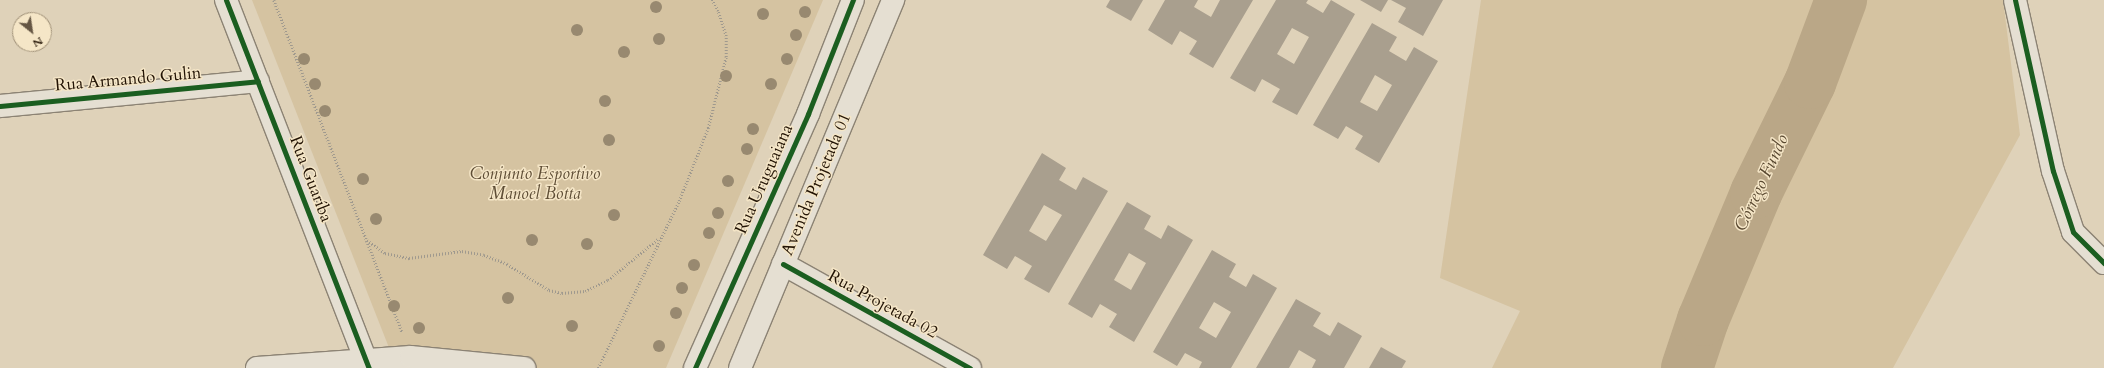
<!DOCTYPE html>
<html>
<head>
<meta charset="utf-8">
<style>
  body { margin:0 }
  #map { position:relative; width:2104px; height:368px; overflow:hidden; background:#dfd2b9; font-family:Cardo,serif }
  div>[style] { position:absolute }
  .green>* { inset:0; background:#d5c3a1 }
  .river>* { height:52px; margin:-26px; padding:0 26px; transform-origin:26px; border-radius:26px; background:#baa787 }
  .building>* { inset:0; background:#a99f8e }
  .path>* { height:2.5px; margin-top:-1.25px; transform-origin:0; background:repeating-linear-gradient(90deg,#9f998e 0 1px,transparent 0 3px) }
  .roads { filter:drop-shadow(1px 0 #8c8374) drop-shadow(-1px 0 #8c8374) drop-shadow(0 1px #8c8374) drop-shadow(0 -1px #8c8374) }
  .minor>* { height:22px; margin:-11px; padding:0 11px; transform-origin:11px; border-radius:11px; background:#e5dfd2 }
  .cycleway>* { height:5px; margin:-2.5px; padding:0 2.5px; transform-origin:2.5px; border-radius:2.5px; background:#1b5e20 }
  .trees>* { width:12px; height:12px; margin:-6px; border-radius:50%; background:#988970 }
  span { translate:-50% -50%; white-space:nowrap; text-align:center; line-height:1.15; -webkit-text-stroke:3px #f5e6c7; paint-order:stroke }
  .street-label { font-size:17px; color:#231405 }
  .park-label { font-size:17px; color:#5e4d35; font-style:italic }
  .water-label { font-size:18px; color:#594830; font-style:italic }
  .north { position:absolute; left:12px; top:12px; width:40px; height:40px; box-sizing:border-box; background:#f5e6c7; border:1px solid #a19279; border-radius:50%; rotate:150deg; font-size:11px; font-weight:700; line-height:16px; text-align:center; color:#231405 }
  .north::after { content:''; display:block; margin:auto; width:14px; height:18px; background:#655644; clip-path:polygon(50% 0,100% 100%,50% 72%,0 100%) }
</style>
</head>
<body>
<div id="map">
  <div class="green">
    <i style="clip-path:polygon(252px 0,823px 0,666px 368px,397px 368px)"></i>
    <i style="clip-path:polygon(1481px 0,2003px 0,2020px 135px,1893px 368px,1492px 368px,1520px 311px,1440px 278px)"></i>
  </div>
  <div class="river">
    <i style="left:1687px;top:368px;width:51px;rotate:-71.6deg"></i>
    <i style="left:1703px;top:320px;width:138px;rotate:-67.3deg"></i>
    <i style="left:1756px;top:193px;width:123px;rotate:-63.9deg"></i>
    <i style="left:1810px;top:83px;width:89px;rotate:-69.5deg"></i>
  </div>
  <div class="building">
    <i style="clip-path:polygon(1110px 0,1143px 0,1131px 21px,1106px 7px)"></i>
    <i style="clip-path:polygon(1165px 0,1198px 0,1194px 7px,1211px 17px,1220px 0,1253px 0,1213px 68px,1189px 54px,1197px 41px,1180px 31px,1172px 45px,1148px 30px)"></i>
    <i style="clip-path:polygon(evenodd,1276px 0,1308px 0,1306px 3px,1323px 13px,1331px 0,1355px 14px,1297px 115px,1272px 102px,1280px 89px,1262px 79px,1255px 92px,1230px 78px,1276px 0,1292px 28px,1309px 37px,1294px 64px,1277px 54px,1292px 28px)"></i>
    <i style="clip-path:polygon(1360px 0,1388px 0,1381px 12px)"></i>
    <i style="clip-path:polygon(1391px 0,1443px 0,1423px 36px,1398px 22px,1406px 8px)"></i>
    <i style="clip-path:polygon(evenodd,1372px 23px,1397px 37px,1389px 51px,1406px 61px,1414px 47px,1438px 61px,1379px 163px,1355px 149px,1363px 136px,1346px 126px,1338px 139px,1313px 125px,1372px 23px,1375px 75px,1392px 85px,1377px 111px,1360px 102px,1375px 75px)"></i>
    <i style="clip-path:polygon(evenodd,1042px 153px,1066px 168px,1059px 180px,1076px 190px,1083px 177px,1108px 191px,1049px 293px,1024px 279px,1032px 266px,1015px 256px,1007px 269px,983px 255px,1042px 153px,1044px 205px,1062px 215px,1046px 241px,1029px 231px,1044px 205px)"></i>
    <i style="clip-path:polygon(evenodd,1127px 202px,1151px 216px,1144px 229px,1161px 239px,1168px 225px,1193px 240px,1134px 342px,1109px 327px,1117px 314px,1100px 304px,1092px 318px,1068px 304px,1127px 202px,1129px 253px,1146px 263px,1131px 290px,1114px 280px,1129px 253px)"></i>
    <i style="clip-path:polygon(evenodd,1212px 250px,1236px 264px,1229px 277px,1246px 287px,1253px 274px,1277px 288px,1231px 368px,1199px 368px,1202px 362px,1185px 353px,1177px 366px,1153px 352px,1212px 250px,1214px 302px,1231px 312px,1216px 338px,1199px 328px,1214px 302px)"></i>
    <i style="clip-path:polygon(1296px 299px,1321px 313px,1313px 326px,1330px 336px,1338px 322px,1362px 336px,1344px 368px,1312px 368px,1316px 360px,1299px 350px,1289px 368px,1256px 368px)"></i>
    <i style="clip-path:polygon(1381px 347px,1406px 361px,1402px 368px,1369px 368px)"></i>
  </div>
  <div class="path">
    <i style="left:274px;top:0;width:356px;rotate:68.9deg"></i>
    <i style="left:367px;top:240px;width:22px;rotate:36deg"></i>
    <i style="left:385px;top:253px;width:25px;rotate:12deg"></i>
    <i style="left:409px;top:258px;width:53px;rotate:-7.5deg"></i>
    <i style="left:462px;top:251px;width:22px;rotate:10deg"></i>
    <i style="left:484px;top:255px;width:25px;rotate:21deg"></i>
    <i style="left:507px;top:264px;width:49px;rotate:31.8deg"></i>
    <i style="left:549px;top:290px;width:13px;rotate:13deg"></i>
    <i style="left:562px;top:293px;width:23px;rotate:-5deg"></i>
    <i style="left:585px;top:291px;width:25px;rotate:-26deg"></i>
    <i style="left:608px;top:280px;width:65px;rotate:-39.4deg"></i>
    <i style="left:598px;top:368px;width:186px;rotate:-64.1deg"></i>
    <i style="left:679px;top:201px;width:79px;rotate:-68.3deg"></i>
    <i style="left:708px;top:128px;width:73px;rotate:-75.8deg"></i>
    <i style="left:726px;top:57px;width:21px;rotate:-90deg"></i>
    <i style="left:726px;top:36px;width:26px;rotate:-108deg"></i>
    <i style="left:718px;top:11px;width:13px;rotate:-119deg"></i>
  </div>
  <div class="roads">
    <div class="minor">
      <i style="left:226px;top:0;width:395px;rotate:68.8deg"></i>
      <i style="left:2015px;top:0;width:175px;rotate:77.5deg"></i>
      <i style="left:2053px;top:171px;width:64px;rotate:71.8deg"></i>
      <i style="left:2073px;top:232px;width:44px;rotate:45deg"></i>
      <i style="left:0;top:106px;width:259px;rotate:-5.5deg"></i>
      <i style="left:783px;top:264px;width:214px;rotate:29.1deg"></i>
      <i style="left:257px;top:368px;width:154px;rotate:-4.1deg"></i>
      <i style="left:411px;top:357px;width:114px;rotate:5.6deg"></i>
      <i style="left:695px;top:368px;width:278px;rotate:-66deg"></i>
      <i style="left:808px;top:114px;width:123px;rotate:-68.5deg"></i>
      <i style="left:740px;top:368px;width:399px;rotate:-67.4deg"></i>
    </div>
  </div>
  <div class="cycleway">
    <i style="left:226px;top:0;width:395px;rotate:68.8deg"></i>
    <i style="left:2015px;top:0;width:175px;rotate:77.5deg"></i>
    <i style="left:2053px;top:171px;width:64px;rotate:71.8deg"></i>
    <i style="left:2073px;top:232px;width:44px;rotate:45deg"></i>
    <i style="left:0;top:106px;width:259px;rotate:-5.5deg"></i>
    <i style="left:783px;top:264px;width:214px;rotate:29.1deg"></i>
    <i style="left:695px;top:368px;width:278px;rotate:-66deg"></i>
    <i style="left:808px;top:114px;width:123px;rotate:-68.5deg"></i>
  </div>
  <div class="trees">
    <i style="left:656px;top:7px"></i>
    <i style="left:805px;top:12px"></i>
    <i style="left:763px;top:14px"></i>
    <i style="left:577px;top:30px"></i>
    <i style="left:796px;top:35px"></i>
    <i style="left:659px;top:39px"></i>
    <i style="left:624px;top:52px"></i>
    <i style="left:304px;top:59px"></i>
    <i style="left:787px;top:59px"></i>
    <i style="left:726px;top:76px"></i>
    <i style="left:315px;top:84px"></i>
    <i style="left:771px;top:84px"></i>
    <i style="left:605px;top:101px"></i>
    <i style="left:325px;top:111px"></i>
    <i style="left:753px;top:129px"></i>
    <i style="left:609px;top:140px"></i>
    <i style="left:747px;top:149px"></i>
    <i style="left:363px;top:179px"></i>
    <i style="left:728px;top:181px"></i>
    <i style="left:718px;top:213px"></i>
    <i style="left:614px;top:215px"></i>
    <i style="left:376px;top:219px"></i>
    <i style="left:709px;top:233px"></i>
    <i style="left:532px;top:240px"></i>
    <i style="left:587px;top:244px"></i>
    <i style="left:694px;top:265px"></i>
    <i style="left:682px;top:288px"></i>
    <i style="left:508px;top:298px"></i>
    <i style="left:394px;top:306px"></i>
    <i style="left:676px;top:313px"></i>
    <i style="left:572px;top:326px"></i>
    <i style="left:419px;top:328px"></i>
    <i style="left:659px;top:346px"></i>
  </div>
  <div class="street-label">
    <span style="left:128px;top:79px;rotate:-5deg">Rua Armando Gulin</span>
    <span style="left:311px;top:179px;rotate:69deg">Rua Guaríba</span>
    <span style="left:764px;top:179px;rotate:-66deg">Rua Uruguaiana</span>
    <span style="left:816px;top:184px;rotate:-67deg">Avenida Projetada 01</span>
    <span style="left:883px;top:304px;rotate:29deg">Rua Projetada 02</span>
  </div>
  <div class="park-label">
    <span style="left:535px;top:184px">Conjunto Esportivo<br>Manoel Botta</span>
  </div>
  <div class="water-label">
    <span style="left:1762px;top:183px;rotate:-65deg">Córrego Fundo</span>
  </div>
  <div class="north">N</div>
</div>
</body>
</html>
